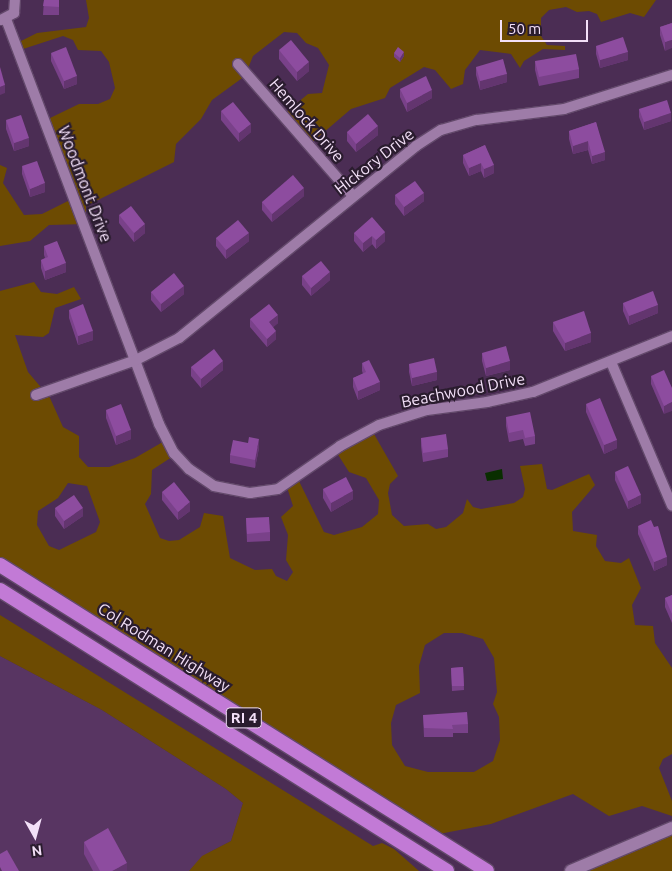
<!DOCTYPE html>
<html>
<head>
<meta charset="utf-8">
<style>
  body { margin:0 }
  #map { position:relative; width:672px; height:871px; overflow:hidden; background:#4b2d54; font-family:Ubuntu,sans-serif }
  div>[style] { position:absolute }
  .built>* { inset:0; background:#583562 }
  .green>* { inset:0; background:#6d4b02 }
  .water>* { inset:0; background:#092e00 }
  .roads { filter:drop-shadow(1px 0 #63496b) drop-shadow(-1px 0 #63496b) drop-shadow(0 1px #63496b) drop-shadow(0 -1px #63496b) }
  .minor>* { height:10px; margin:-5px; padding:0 5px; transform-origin:5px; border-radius:5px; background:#9e7ca8 }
  .tertiary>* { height:12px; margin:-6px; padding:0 6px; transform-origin:6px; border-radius:6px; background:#9e7ca8 }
  .trunk>* { height:14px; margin:-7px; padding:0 7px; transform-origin:7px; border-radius:7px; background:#c27ad6 }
  .wall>* { inset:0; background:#794189 }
  .shaded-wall>* { inset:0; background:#63356f }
  .building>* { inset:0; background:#8d4c9f }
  span { translate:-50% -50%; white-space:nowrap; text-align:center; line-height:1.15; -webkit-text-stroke:4.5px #2a1c2e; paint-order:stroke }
  .shield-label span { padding:1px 4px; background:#2a1c2e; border:1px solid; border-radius:4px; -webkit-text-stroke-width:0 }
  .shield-label { font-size:15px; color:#f3e0f8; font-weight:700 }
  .street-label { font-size:16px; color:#f3e0f8 }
  .north { position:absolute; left:10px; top:811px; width:50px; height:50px; -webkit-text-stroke:4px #2a1c2e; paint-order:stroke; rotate:173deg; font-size:14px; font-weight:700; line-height:20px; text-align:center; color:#f3e0f8 }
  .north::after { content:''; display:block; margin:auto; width:18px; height:22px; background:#f3e0f8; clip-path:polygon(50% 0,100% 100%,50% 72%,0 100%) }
  .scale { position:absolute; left:500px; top:20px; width:88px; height:22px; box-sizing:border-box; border:2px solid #f3e0f8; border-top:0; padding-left:6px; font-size:15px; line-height:18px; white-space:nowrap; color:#f3e0f8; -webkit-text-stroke:4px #2a1c2e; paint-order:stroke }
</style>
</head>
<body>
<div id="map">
  <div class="built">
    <i style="clip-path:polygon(0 656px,102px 710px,226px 789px,243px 803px,231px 841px,210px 852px,189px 871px,0 871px)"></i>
  </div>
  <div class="green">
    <i style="clip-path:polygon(86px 0,656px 0,644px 17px,630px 13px,601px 22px,597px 14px,589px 11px,577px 12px,566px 7px,549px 10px,541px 18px,541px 36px,547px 45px,565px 46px,565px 50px,543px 49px,524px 61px,520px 68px,511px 54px,480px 50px,465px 70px,463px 84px,451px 89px,435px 70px,424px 67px,390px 88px,385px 98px,351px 109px,309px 145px,285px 113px,308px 94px,322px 93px,329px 65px,318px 48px,306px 43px,297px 33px,284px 32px,253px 56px,245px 76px,212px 100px,201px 119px,176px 144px,174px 162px,86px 206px,86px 224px,49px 225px,30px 241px,0 246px,0 165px,7px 168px,3px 183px,24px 215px,42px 214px,76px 197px,48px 119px,79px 104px,98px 104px,110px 99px,115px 88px,109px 62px,101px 51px,78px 50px,73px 40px,63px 36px,20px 50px,17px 43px,37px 33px,86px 27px,89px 18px)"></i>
    <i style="clip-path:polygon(evenodd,34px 282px,41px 292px,57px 294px,74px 287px,81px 299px,55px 308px,49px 333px,43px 337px,15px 335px,28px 372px,50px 398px,63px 427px,79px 436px,79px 457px,88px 467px,109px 467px,135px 458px,168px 439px,178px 453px,152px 470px,151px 494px,145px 504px,160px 538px,169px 541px,179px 540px,200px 527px,204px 513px,223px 516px,230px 558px,255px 570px,272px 569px,276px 576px,287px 581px,293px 572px,286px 560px,288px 535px,281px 517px,293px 506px,285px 481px,296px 475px,324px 532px,334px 535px,362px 527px,378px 514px,379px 500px,366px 478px,349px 472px,335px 450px,370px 427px,398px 476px,390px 484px,388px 493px,392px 515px,404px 526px,428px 524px,436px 529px,446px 527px,463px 513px,467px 499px,473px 507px,481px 509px,514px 503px,523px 497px,525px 489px,520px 466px,542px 464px,547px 489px,552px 490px,589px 474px,595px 485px,572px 512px,573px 531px,597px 535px,596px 546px,605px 561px,621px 563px,629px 558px,641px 588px,632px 605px,635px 625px,653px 626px,655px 643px,672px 668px,672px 754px,663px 759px,659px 768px,672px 801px,672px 816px,642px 806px,609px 816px,573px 794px,491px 824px,439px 834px,0 566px,0 291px,34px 282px,68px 483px,87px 486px,100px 522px,96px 532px,59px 550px,49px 546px,37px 525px,38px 511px,58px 498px,68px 483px,34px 282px,444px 633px,462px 633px,483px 639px,494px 658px,497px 692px,493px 704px,499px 717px,500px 740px,493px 761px,474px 772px,428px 772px,405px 766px,392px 745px,391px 723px,396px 705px,420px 693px,419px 666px,425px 645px,444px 633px)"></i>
    <i style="clip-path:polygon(0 615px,373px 846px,382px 843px,394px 849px,419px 871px,189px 871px,202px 856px,231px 841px,243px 803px,226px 789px,102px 710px,0 656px)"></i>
    <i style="clip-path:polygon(672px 824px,672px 871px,563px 871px)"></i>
  </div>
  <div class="water">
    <i style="clip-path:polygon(502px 469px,503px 479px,487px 481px,485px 473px)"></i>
  </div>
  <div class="roads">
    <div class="minor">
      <i style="left:6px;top:19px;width:433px;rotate:69.3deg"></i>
      <i style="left:159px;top:424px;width:33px;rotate:63deg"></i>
      <i style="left:174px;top:453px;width:22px;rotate:47deg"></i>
      <i style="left:189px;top:469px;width:30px;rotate:34deg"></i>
      <i style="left:214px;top:486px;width:37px;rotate:11deg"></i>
      <i style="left:250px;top:493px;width:28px;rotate:-8deg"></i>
      <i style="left:278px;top:489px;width:75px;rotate:-34.7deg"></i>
      <i style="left:340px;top:446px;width:44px;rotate:-28.3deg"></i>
      <i style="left:379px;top:425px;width:50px;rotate:-17.4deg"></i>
      <i style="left:427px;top:410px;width:61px;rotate:-7.6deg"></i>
      <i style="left:487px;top:402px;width:47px;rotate:-12.3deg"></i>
      <i style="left:533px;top:392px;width:150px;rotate:-21.9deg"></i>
      <i style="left:1px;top:20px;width:15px;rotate:-28deg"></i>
      <i style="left:14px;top:13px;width:13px;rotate:-86deg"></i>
      <i style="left:238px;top:64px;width:175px;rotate:48.9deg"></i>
      <i style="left:611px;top:362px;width:156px;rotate:67deg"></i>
      <i style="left:36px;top:395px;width:106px;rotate:-19.3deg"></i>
      <i style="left:136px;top:360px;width:48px;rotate:-27.1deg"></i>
      <i style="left:179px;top:338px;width:305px;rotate:-39deg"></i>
      <i style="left:416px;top:146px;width:30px;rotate:-33deg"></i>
      <i style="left:441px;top:130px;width:37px;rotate:-16deg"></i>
      <i style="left:477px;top:120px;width:88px;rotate:-7.2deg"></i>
      <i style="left:564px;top:109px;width:113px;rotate:-17.5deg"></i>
    </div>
    <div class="tertiary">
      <i style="left:571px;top:871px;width:110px;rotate:-23.1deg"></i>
    </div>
    <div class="trunk">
      <i style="left:0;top:565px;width:575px;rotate:32.14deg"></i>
      <i style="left:0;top:590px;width:528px;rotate:32.15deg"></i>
    </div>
  </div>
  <div class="wall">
    <i style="clip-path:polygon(44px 0,59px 0,59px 15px,43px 15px)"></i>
    <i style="clip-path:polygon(672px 23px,665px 51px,660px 35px,660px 27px)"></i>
    <i style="clip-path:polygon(596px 46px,628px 60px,600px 68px,596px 54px)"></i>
    <i style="clip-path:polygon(279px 50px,309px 71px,297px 81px,279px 59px)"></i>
    <i style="clip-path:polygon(51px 53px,77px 84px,64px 89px,51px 61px)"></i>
    <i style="clip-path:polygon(394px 53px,404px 56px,400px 62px,394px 57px)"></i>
    <i style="clip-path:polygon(535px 61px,579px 69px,579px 78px,539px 86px,535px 70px)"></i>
    <i style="clip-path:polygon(476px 67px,507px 82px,480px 90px,476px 75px)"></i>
    <i style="clip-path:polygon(400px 89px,432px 98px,407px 112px,400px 97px)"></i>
    <i style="clip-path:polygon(639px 109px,671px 121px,644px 130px,639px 117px)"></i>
    <i style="clip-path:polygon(221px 111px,251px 132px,239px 142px,221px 120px)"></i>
    <i style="clip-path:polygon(6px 120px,29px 146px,14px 151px,6px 129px)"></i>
    <i style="clip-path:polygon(596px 122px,605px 160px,592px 164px,588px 150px,573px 154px,569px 139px,569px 131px)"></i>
    <i style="clip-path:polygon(347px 132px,378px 135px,356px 152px,347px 141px)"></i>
    <i style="clip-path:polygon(485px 145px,494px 173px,484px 178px,481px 171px,469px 176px,463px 163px,463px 155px)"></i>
    <i style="clip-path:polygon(22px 166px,45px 192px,30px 197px,22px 174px)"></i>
    <i style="clip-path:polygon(395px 195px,424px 201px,404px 216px,395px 204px)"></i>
    <i style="clip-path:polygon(304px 196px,272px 222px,262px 210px,262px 202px)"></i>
    <i style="clip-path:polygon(119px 215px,145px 233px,134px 242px,119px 223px)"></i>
    <i style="clip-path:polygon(385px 232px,385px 241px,376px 249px,372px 244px,363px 252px,354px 241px,354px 233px)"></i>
    <i style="clip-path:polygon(216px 238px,249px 241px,226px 259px,216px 246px)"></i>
    <i style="clip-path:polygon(44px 246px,66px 272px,45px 280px,41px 268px,41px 260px,45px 258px,44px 255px)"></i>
    <i style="clip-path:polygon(302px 276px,330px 280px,311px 296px,302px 285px)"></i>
    <i style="clip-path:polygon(151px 292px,184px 294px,161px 312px,151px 300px)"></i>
    <i style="clip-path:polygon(623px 303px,658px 313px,629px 325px,623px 311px)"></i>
    <i style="clip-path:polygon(69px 310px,93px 340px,78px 345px,69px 318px)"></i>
    <i style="clip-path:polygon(250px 319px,278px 323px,273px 327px,276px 339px,267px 347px,250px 327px)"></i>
    <i style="clip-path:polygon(553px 322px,591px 342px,565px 351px,553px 331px)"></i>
    <i style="clip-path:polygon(482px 353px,510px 370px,486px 376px,482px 361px)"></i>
    <i style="clip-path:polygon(362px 363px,380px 390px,358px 400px,353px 387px,353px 378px,363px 374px,362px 371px)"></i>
    <i style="clip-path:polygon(409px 364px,437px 380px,412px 386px,409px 372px)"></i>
    <i style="clip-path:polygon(191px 367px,223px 370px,201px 388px,191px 376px)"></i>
    <i style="clip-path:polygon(651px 376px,672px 388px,664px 414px,651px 384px)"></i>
    <i style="clip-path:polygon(586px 404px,617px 448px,604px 454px,586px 412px)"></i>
    <i style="clip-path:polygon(106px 410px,131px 439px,116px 445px,106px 418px)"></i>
    <i style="clip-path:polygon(506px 417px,535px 436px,535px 444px,525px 446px,523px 439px,509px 442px,506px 426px)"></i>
    <i style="clip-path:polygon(421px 438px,448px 449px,448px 457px,423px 462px,421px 446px)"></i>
    <i style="clip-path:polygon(248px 443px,259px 448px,255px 468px,230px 463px,230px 455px)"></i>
    <i style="clip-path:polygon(615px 472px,641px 503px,628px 509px,615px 480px)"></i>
    <i style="clip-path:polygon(323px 489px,353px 499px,331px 512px,323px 498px)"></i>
    <i style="clip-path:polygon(162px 492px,190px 511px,178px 520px,162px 500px)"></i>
    <i style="clip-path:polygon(55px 508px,83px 516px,64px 529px,55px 516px)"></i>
    <i style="clip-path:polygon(246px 518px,270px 532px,270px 541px,247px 542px)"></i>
    <i style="clip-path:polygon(638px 526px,667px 565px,654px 571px,638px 534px)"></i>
    <i style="clip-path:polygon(672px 595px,672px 623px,665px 607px,665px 598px)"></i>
    <i style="clip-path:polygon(463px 667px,464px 690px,452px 691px,451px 668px)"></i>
    <i style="clip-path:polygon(423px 715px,468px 724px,468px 733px,453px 733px,453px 737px,424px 737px)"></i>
    <i style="clip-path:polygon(84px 842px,127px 871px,93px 871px,84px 854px)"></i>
  </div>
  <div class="shaded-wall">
    <i style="clip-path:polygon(672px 40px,672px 48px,665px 51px,665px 42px)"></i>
    <i style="clip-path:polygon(404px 52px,404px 56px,400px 62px,400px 58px)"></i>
    <i style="clip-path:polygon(628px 52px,628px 60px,600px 68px,600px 60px)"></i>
    <i style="clip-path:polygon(309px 62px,309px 71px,297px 81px,297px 72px)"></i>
    <i style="clip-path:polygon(507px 74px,507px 82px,480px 90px,480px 81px)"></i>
    <i style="clip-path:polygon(77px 76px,77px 84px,64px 89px,64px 81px)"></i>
    <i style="clip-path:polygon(5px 85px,5px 93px,0 95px,0 87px)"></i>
    <i style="clip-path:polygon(432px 90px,432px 98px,407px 112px,407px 103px)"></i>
    <i style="clip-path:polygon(671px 113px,671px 121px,644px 130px,644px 122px)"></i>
    <i style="clip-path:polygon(251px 124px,251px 132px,239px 142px,239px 133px)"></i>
    <i style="clip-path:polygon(378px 126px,378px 135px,356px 152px,356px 144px)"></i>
    <i style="clip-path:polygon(29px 138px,29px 146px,14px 151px,14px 143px)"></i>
    <i style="clip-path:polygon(588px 141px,588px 150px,573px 154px,573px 146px)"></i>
    <i style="clip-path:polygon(605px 152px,605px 160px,592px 164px,592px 156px)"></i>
    <i style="clip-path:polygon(481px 163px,481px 171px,469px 176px,469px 168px)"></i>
    <i style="clip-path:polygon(494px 165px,494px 173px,484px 178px,484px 169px)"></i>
    <i style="clip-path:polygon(45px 183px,45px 192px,30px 197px,30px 189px)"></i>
    <i style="clip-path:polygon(304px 188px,304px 196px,272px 222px,272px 214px)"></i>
    <i style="clip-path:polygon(424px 193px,424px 201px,404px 216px,404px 207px)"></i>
    <i style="clip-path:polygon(145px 224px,145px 233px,134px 242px,134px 233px)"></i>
    <i style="clip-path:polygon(385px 232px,385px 241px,376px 249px,376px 240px)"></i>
    <i style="clip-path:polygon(249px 233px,249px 241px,226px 259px,226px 250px)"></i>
    <i style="clip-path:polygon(372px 236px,372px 244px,363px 252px,363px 243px)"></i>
    <i style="clip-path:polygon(66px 263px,66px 272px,45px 280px,45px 271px)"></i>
    <i style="clip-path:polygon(330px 272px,330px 280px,311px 296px,311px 288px)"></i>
    <i style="clip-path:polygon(184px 286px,184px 294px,161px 312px,161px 304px)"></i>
    <i style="clip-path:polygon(658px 305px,658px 313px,629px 325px,629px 316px)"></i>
    <i style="clip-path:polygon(278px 315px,278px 323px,269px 331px,269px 322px)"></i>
    <i style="clip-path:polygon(93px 331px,93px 340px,78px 345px,78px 336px)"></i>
    <i style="clip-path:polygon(276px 331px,276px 339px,267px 347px,267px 339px)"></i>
    <i style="clip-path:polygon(591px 333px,591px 342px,565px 351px,565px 343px)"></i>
    <i style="clip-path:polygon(223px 361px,223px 370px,201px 388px,201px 379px)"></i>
    <i style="clip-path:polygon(510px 361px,510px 370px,486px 376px,486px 368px)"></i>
    <i style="clip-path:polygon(437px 372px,437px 380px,412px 386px,412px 378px)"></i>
    <i style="clip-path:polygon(380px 382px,380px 390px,358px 400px,358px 391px)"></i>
    <i style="clip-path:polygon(672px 402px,672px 411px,664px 414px,664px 406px)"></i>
    <i style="clip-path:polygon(131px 430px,131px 439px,116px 445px,116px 436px)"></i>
    <i style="clip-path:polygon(259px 439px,259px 448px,255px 468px,255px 460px)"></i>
    <i style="clip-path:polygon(617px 440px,617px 448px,604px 454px,604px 445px)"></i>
    <i style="clip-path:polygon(353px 491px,353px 499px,331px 512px,331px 503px)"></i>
    <i style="clip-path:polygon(641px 495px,641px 503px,628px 509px,628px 501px)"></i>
    <i style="clip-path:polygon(190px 502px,190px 511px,178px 520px,178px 512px)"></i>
    <i style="clip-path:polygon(83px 508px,83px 516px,64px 529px,64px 521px)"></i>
    <i style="clip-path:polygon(667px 557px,667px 565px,654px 571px,654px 562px)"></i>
    <i style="clip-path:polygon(127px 863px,127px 871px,112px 871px)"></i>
  </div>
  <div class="building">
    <i style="clip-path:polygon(44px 0,59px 0,59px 7px,43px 6px)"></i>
    <i style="clip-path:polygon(672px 23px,672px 40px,665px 42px,660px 27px)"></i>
    <i style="clip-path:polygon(623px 37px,628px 52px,600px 60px,596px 46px)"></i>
    <i style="clip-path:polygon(291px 40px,309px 62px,297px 72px,279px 50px)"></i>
    <i style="clip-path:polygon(66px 47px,77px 76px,64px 81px,51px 53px)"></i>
    <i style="clip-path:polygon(398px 47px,404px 52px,400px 58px,394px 53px)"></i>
    <i style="clip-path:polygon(576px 54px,579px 69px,539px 77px,535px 61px)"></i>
    <i style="clip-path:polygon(503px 59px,507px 74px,480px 81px,476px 67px)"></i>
    <i style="clip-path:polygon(0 67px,5px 85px,0 87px)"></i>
    <i style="clip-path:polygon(426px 76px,432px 90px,407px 103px,400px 89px)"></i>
    <i style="clip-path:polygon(667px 100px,671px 113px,644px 122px,639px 109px)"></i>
    <i style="clip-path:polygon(233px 102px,251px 124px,239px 133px,221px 111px)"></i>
    <i style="clip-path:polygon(368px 114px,378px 126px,356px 144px,347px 132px)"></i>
    <i style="clip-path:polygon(21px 115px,29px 138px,14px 143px,6px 120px)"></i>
    <i style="clip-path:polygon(596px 122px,605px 152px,592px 156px,588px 141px,573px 146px,569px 131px)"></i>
    <i style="clip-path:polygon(485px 145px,494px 165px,484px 169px,481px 163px,469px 168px,463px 155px)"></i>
    <i style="clip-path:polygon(37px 161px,45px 183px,30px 189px,22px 166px)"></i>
    <i style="clip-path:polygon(293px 175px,304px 188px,272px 214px,262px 202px)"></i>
    <i style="clip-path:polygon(415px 181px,424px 193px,404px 207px,395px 195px)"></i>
    <i style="clip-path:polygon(131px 206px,145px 224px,134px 233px,119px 215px)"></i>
    <i style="clip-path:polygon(372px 217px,385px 232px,376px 240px,372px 236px,363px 243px,354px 233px)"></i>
    <i style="clip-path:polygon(238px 220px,249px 233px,226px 250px,216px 238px)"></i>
    <i style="clip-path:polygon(57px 241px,66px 263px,45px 271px,41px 260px,48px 257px,44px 246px)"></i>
    <i style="clip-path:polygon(321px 261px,330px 272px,311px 288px,302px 276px)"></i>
    <i style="clip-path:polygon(174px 273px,184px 286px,161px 304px,151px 292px)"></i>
    <i style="clip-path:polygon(653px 291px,658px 305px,629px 316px,623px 303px)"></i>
    <i style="clip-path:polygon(83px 304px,93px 331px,78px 336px,69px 310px)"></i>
    <i style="clip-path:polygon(269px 304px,278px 315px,269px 322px,276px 331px,267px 339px,250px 319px)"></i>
    <i style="clip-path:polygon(584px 311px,591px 333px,565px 343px,553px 322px)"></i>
    <i style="clip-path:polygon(506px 346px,510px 361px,486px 368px,482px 353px)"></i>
    <i style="clip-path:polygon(214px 349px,223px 361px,201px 379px,191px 367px)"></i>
    <i style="clip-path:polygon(434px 358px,437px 372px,412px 378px,409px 364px)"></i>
    <i style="clip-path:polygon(369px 360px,380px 382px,358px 391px,353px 378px,366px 372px,362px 363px)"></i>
    <i style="clip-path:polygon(664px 370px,672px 388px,672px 402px,664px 406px,651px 376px)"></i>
    <i style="clip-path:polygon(600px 398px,617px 440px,604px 445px,586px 404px)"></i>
    <i style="clip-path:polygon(121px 404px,131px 430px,116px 436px,106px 410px)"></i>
    <i style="clip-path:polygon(530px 412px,535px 436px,525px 438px,523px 430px,509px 433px,506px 417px)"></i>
    <i style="clip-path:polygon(446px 434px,448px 449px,423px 453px,421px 438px)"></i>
    <i style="clip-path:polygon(249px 437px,259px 439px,255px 460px,230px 455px,233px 440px,248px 443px)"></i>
    <i style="clip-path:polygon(628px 466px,641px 495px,628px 501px,615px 472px)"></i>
    <i style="clip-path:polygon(346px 477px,353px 491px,331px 503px,323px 489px)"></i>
    <i style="clip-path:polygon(174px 482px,190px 502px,178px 512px,162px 492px)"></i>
    <i style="clip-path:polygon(74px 495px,83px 508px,64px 521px,55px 508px)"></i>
    <i style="clip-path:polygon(269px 517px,270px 532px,247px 534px,246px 518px)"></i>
    <i style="clip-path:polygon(651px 520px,654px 527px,658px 526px,667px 557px,654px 562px,638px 526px)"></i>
    <i style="clip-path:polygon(672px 595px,672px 614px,665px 598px)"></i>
    <i style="clip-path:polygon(463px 667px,464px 686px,452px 686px,451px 668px)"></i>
    <i style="clip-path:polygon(467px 712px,468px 724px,452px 725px,453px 729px,424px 728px,423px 715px)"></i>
    <i style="clip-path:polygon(108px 828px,127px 863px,112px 871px,100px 871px,84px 842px)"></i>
    <i style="clip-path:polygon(7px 850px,19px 871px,2px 871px,0 867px,0 854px)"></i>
  </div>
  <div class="shield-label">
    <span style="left:244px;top:718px">RI 4</span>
  </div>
  <div class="street-label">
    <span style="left:307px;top:120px;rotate:49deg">Hemlock Drive</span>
    <span style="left:374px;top:161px;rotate:-38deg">Hickory Drive</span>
    <span style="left:85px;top:184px;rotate:69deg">Woodmont Drive</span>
    <span style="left:463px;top:390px;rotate:-11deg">Beachwood Drive</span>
    <span style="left:164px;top:647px;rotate:32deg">Col Rodman Highway</span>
  </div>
  <div class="north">N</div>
  <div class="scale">50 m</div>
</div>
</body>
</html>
